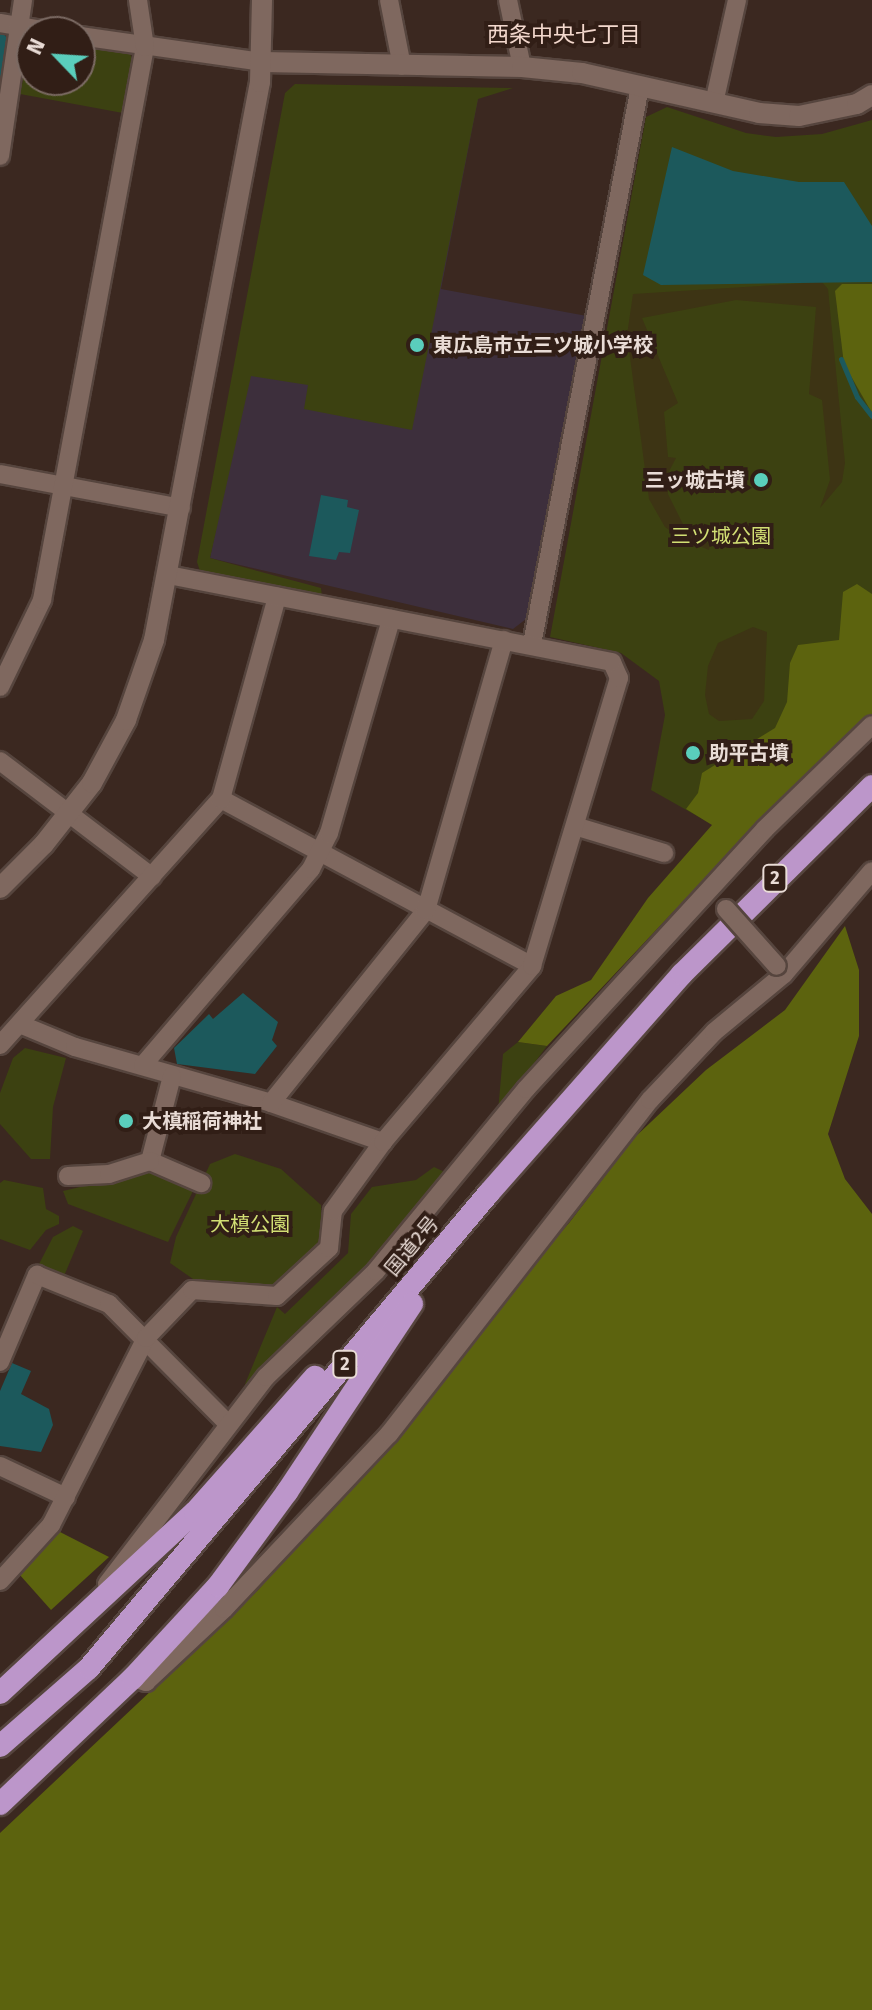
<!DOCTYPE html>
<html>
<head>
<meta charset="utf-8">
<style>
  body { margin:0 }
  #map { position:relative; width:872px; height:2010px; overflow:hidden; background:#3b2820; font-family:"Fira Sans","Noto Sans JP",sans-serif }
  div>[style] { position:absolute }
  .education>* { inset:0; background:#3d2f3c }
  .green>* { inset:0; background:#3c4111 }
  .forest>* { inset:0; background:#5c630e }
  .sand>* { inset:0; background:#3d3414 }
  .water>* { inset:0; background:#1c595c }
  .stream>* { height:5px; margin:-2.5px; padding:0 2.5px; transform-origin:2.5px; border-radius:2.5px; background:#1c595c }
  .roads { filter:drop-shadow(2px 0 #56453e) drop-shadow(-2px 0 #56453e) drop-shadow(0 2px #56453e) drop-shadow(0 -2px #56453e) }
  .minor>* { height:18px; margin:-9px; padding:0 9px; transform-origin:9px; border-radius:9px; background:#7f685f }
  .tertiary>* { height:20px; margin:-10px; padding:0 10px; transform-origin:10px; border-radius:10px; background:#7f685f }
  .trunk>* { height:22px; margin:-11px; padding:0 11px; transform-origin:11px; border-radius:11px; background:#bc96ca }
  .bridges { filter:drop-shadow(2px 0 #56453e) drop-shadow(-2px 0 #56453e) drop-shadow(0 2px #56453e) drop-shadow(0 -2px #56453e) }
  .minor-bridge>* { height:18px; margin:-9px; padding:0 9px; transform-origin:9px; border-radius:9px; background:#7f685f }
  .dots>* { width:22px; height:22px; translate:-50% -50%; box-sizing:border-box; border:4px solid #311e16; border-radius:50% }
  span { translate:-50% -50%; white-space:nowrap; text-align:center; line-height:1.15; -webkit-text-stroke:8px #311e16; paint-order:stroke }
  .shield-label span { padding:2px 6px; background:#311e16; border:2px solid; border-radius:6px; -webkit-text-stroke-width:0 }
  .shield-label { font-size:18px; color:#e9dcd6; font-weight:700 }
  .poi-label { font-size:20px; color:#e9dcd6; font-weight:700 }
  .left { translate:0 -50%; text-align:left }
  .right { translate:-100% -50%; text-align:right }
  .park-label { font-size:20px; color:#d2df74 }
  .street-label { font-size:20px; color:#e9dcd6 }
  .neighbourhood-label { font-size:22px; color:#f3d8cd }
  .north { position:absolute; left:16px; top:16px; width:80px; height:80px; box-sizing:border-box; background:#311e16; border:2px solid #7b6a63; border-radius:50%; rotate:295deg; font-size:22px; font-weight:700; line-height:32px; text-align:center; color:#e9dcd6 }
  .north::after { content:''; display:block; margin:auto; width:28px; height:36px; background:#5acebc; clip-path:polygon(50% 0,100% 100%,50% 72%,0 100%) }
</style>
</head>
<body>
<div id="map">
  <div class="education">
    <i style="clip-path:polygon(478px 99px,441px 289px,587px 316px,526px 619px,513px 629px,210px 558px,264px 288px)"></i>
  </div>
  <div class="green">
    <i style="clip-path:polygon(32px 37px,32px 80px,80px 80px,80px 43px,129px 52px,133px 60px,123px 113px,20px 94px)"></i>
    <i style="clip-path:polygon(295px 84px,513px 88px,478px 99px,412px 430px,304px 409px,308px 385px,251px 376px,210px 558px,321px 588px,322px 597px,201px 574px,197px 562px,285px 93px)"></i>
    <i style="clip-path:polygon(667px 107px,746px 133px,776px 137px,822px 134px,872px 120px,872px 717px,713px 825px,651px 790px,665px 715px,659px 681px,621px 653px,550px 637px,646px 117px)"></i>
    <i style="clip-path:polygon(518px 1042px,547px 1046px,498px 1112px,503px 1054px)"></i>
    <i style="clip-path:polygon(25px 1048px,66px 1058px,53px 1107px,50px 1159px,31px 1159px,0 1124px,0 1093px,13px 1058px)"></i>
    <i style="clip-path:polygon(235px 1154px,281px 1169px,321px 1205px,322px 1235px,315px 1247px,274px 1287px,193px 1279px,170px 1263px,176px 1237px,210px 1164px)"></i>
    <i style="clip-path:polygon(434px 1167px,449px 1174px,408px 1230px,302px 1340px,292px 1338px,249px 1387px,245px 1384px,277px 1307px,285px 1314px,348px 1253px,351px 1214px,372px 1187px,416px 1180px)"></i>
    <i style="clip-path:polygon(148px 1171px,195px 1187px,168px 1242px,68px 1204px,63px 1191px)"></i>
    <i style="clip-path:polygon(4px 1180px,43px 1188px,46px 1209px,59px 1216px,59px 1224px,46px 1230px,30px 1250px,0 1239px,0 1183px)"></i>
    <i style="clip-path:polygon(73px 1226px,83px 1231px,64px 1276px,38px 1266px,53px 1237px)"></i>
  </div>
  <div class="forest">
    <i style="clip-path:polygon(842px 284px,872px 284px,872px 413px,844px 364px,835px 291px)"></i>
    <i style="clip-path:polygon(857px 584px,872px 594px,872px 717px,738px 843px,547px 1046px,518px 1042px,556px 996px,591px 980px,648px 898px,712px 825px,686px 809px,698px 793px,702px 773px,775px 728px,787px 702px,790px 663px,798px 645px,839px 640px,843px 592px)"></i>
    <i style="clip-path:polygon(845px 926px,859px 970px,859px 1036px,828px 1134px,845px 1179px,872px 1214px,872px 2010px,0 2010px,0 1833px,258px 1590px,341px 1495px,417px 1395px,569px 1223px,634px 1138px,706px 1070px,785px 1010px)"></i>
    <i style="clip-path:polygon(60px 1532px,109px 1557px,51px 1610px,19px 1574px)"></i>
  </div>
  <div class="sand">
    <i style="clip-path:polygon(822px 282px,828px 289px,845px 463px,842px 482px,820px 508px,830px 480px,822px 400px,809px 394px,816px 307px,736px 300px,642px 318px,678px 403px,664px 412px,668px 457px,676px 458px,666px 477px,668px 494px,683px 524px,710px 545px,709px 550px,682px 539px,665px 527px,649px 499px,627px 335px,633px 294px)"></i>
    <i style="clip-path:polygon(753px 627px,767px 632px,764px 701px,752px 719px,719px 721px,709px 714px,705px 695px,708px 666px,718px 643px)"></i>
  </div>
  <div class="water">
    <i style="clip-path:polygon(0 30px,10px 41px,0 109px)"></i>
    <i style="clip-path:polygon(672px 147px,733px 171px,799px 182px,844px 182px,872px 226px,872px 282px,661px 285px,643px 275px)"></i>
    <i style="clip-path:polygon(321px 495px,348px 500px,347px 507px,359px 510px,350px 553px,339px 552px,336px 560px,309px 556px)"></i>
    <i style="clip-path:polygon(243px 993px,278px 1022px,272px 1040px,277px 1046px,255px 1074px,177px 1064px,174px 1048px,209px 1014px,213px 1019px)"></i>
    <i style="clip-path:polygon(12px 1363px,31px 1371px,21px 1394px,49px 1409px,53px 1425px,41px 1452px,0 1446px,0 1391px)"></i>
  </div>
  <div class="stream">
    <i style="left:841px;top:359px;width:41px;rotate:67.2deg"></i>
    <i style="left:857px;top:397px;width:24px;rotate:52deg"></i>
  </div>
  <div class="roads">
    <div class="minor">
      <i style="left:389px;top:0;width:67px;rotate:78.9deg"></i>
      <i style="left:508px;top:0;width:68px;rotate:78.2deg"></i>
      <i style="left:0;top:23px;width:56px;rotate:9.3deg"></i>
      <i style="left:80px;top:36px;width:185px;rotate:8.1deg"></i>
      <i style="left:714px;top:103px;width:106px;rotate:-77.4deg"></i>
      <i style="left:0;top:156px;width:158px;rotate:-81.6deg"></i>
      <i style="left:0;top:474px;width:184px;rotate:10.6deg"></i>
      <i style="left:532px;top:644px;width:567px;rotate:-79.03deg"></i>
      <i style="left:0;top:687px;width:97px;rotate:-64.2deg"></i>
      <i style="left:42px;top:600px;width:563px;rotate:-79.45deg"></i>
      <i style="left:145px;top:47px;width:48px;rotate:-98.5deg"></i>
      <i style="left:0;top:761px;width:191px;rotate:37.3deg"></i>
      <i style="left:221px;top:799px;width:353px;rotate:28.2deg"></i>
      <i style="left:578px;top:827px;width:90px;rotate:16.8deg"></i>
      <i style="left:22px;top:1025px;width:57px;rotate:22.5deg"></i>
      <i style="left:75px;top:1047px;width:204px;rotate:15.9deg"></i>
      <i style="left:271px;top:1103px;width:119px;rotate:19.2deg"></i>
      <i style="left:0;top:1045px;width:331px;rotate:-48.1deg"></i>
      <i style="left:221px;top:799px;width:210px;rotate:-74.5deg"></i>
      <i style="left:143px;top:1065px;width:258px;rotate:-49.4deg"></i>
      <i style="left:311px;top:869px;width:40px;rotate:-63.4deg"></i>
      <i style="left:329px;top:833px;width:223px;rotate:-73.8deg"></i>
      <i style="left:172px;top:1076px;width:88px;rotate:104.5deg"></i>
      <i style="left:150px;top:1161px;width:56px;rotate:23.3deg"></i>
      <i style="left:271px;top:1103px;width:248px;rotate:-51.2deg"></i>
      <i style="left:426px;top:910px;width:281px;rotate:-73.9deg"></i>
      <i style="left:68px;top:1176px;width:41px;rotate:-2.8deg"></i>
      <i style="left:109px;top:1174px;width:43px;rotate:-17.6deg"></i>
      <i style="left:0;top:1362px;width:95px;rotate:-67deg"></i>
      <i style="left:37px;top:1275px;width:78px;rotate:21.9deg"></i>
      <i style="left:109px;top:1304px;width:169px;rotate:45.2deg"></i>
      <i style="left:0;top:1466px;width:73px;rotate:25.2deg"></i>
      <i style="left:0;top:1581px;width:76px;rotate:-47.7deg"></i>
      <i style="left:51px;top:1525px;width:210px;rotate:-63.1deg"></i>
      <i style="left:146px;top:1338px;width:66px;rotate:-46.2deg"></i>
      <i style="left:192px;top:1290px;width:85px;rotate:4deg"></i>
      <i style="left:277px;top:1296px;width:71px;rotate:-42.7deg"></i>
      <i style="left:329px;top:1248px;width:37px;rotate:-84deg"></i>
      <i style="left:333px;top:1211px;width:85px;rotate:-54.1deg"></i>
      <i style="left:383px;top:1142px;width:231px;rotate:-49.7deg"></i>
      <i style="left:532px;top:966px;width:301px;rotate:-73.2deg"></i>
      <i style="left:619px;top:678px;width:17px;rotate:-114deg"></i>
      <i style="left:612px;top:662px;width:452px;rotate:-168.9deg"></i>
      <i style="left:107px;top:1584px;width:261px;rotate:-52.5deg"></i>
      <i style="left:266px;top:1377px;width:153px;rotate:-43.9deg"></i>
      <i style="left:376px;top:1271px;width:236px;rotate:-50.5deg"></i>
      <i style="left:526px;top:1089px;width:353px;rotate:-47.4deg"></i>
      <i style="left:765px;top:829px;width:149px;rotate:-44.2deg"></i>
      <i style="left:133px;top:1678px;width:14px;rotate:17deg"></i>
      <i style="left:146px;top:1682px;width:107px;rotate:-43.1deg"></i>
      <i style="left:224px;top:1609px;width:241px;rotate:-46.7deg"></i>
      <i style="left:389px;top:1434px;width:424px;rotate:-52deg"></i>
      <i style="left:650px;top:1100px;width:93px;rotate:-46.7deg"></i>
      <i style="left:714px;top:1032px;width:91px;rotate:-39.6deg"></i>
      <i style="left:784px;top:974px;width:135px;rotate:-49.5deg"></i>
    </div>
    <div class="tertiary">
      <i style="left:263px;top:62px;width:259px;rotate:1.1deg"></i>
      <i style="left:522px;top:67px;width:60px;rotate:5.7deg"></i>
      <i style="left:582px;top:73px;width:181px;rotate:12.7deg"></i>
      <i style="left:759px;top:113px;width:40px;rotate:4.3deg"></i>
      <i style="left:799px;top:116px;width:59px;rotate:-11.7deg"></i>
      <i style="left:857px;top:104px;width:17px;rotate:-31deg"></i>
      <i style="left:0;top:888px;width:62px;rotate:-45deg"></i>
      <i style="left:44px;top:844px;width:78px;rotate:-51.8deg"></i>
      <i style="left:92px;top:783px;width:72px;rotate:-61.6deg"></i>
      <i style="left:126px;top:720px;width:85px;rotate:-70.7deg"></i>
      <i style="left:154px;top:640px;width:568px;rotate:-79.24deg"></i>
      <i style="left:260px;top:82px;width:82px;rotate:-88.6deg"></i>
    </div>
    <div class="trunk">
      <i style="left:0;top:1693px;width:266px;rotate:-42.9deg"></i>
      <i style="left:195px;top:1512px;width:181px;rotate:-48.4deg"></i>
      <i style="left:0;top:1746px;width:118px;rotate:-41.2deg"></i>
      <i style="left:89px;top:1668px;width:620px;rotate:-49.91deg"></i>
      <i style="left:488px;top:1194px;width:293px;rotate:-48.6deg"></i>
      <i style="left:682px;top:974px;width:267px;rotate:-44.7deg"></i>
      <i style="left:0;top:1804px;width:183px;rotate:-43.5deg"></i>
      <i style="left:133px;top:1678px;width:125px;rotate:-47.3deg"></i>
      <i style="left:218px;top:1586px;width:117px;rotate:-53.7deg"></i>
      <i style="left:287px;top:1492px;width:226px;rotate:-56.4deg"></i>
    </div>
  </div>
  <div class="bridges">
    <div class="minor-bridge">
      <i style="left:726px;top:909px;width:76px;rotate:48.2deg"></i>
    </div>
  </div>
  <div class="dots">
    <i style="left:417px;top:345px;background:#5acebc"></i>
    <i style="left:761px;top:480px;background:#5acebc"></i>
    <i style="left:693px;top:753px;background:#5acebc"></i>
    <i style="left:126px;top:1121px;background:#5acebc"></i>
  </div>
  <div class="shield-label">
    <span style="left:775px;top:878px">2</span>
    <span style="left:345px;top:1364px">2</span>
  </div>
  <div class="poi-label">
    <span class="left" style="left:433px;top:345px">東広島市立三ツ城小学校</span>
    <span class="right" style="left:745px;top:480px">三ッ城古墳</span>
    <span class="left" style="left:709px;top:753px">助平古墳</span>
    <span class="left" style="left:142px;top:1121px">大槙稲荷神社</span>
  </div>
  <div class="park-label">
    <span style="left:721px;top:536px">三ツ城公園</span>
    <span style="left:250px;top:1224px">大槙公園</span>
  </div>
  <div class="street-label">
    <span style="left:412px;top:1246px;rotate:-50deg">国道2号</span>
  </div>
  <div class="neighbourhood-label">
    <span style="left:564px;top:35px">西条中央七丁目</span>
  </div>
  <div class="north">N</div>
</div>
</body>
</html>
